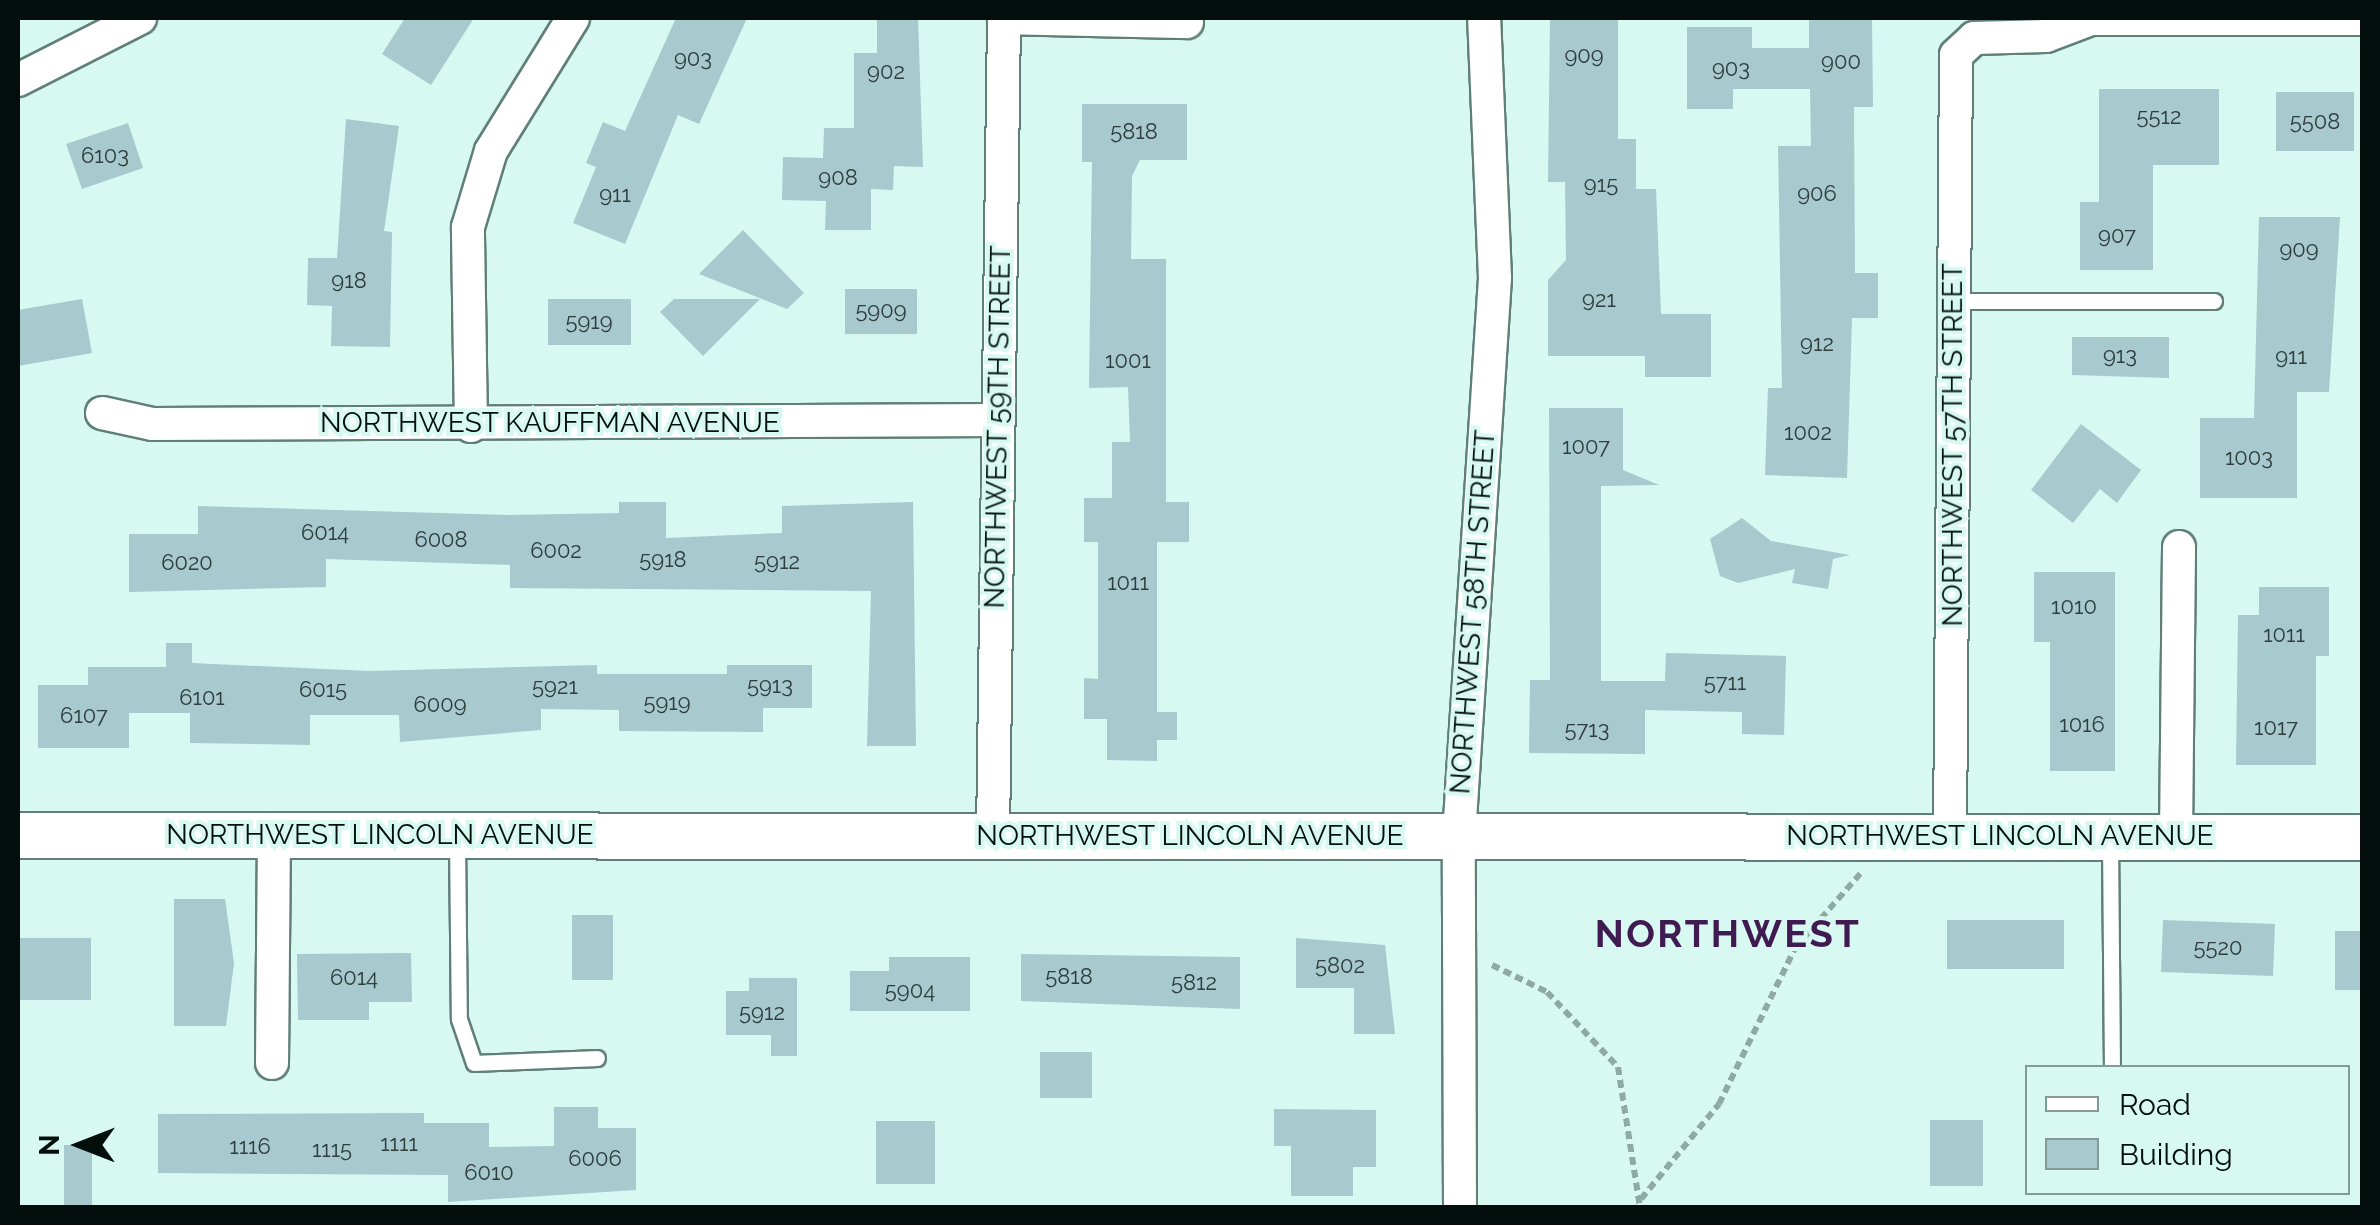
<!DOCTYPE html>
<html>
<head>
<meta charset="utf-8">
<style>
  body { margin:0 }
  #map { position:relative; width:2380px; height:1225px; overflow:hidden; background:#d7f9f2; font-family:Raleway,sans-serif }
  div>[style] { position:absolute }
  .building>* { inset:0; background:#a8c9ce }
  .path>* { height:6px; margin-top:-3px; transform-origin:0; background:repeating-linear-gradient(90deg,#8faaa4 0 8px,transparent 0 13px) }
  .roads { filter:drop-shadow(2px 0 #607f79) drop-shadow(-2px 0 #607f79) drop-shadow(0 2px #607f79) drop-shadow(0 -2px #607f79) }
  .lane>* { height:15px; margin:-7.5px; padding:0 7.5px; transform-origin:7.5px; border-radius:7.5px; background:#fff }
  .street>* { height:32px; margin:-16px; padding:0 16px; transform-origin:16px; border-radius:16px; background:#fff }
  .secondary>* { height:45px; margin:-22.5px; padding:0 22.5px; transform-origin:22.5px; border-radius:22.5px; background:#fff }
  span { translate:-50% -50%; white-space:nowrap; text-align:center; line-height:1.15; -webkit-text-stroke:8px #d7f9f2; paint-order:stroke }
  .number-label { font-size:22px; color:#2d3e3d }
  .number-label span { -webkit-text-stroke-width:0 }
  .street-label { font-size:28px; color:#040f0d }
  .district-label { font-size:38px; color:#401b52; font-weight:700; letter-spacing:2.5px }
  .frame { position:absolute; inset:0; border:20px solid #040f0d; pointer-events:none }
  .legend { position:absolute; left:2025px; top:1065px; width:325px; height:130px; box-sizing:border-box; background:#d7f9f2; border:2px solid #839b96; margin:0; padding:12px 18px; list-style:none; font-size:30px; color:#040f0d }
  .legend li { display:flex; align-items:center; gap:20px; height:50px }
  .legend b { width:50px; border:2px solid #839b96 }
  .north { position:absolute; left:30px; top:1095px; width:100px; height:100px; -webkit-text-stroke:8px #d7f9f2; paint-order:stroke; rotate:270deg; font-size:28px; font-weight:700; line-height:40px; text-align:center; color:#040f0d }
  .north::after { content:''; display:block; margin:auto; width:35px; height:45px; background:#040f0d; clip-path:polygon(50% 0,100% 100%,50% 72%,0 100%) }
</style>
</head>
<body>
<div id="map">
  <div class="building">
    <i style="clip-path:polygon(405px 18px,474px 18px,431px 85px,382px 54px)"></i>
    <i style="clip-path:polygon(676px 18px,747px 18px,699px 124px,678px 115px,625px 244px,573px 223px,596px 167px,586px 163px,603px 122px,625px 131px)"></i>
    <i style="clip-path:polygon(877px 18px,918px 18px,923px 167px,894px 166px,893px 190px,871px 189px,871px 230px,825px 230px,826px 201px,782px 200px,783px 157px,823px 158px,824px 128px,854px 128px,854px 53px,877px 53px)"></i>
    <i style="clip-path:polygon(1550px 18px,1618px 18px,1618px 139px,1636px 139px,1636px 189px,1656px 189px,1661px 314px,1711px 314px,1711px 377px,1645px 377px,1645px 356px,1548px 356px,1548px 280px,1566px 260px,1565px 182px,1548px 182px)"></i>
    <i style="clip-path:polygon(1809px 18px,1872px 18px,1873px 107px,1854px 107px,1855px 273px,1878px 273px,1878px 318px,1852px 318px,1847px 478px,1765px 475px,1768px 388px,1782px 388px,1778px 146px,1811px 146px,1810px 89px,1733px 89px,1733px 109px,1687px 109px,1687px 27px,1752px 27px,1752px 48px,1809px 48px)"></i>
    <i style="clip-path:polygon(2099px 89px,2219px 89px,2219px 165px,2153px 165px,2153px 270px,2080px 270px,2080px 202px,2099px 202px)"></i>
    <i style="clip-path:polygon(2276px 92px,2354px 92px,2354px 151px,2276px 151px)"></i>
    <i style="clip-path:polygon(1082px 104px,1187px 104px,1187px 160px,1140px 160px,1132px 176px,1131px 259px,1166px 259px,1166px 502px,1189px 502px,1189px 542px,1157px 542px,1157px 712px,1177px 712px,1177px 740px,1157px 740px,1157px 761px,1107px 760px,1107px 719px,1084px 719px,1084px 678px,1098px 679px,1098px 542px,1084px 542px,1084px 498px,1112px 498px,1112px 442px,1130px 442px,1128px 387px,1089px 388px,1092px 162px,1082px 162px)"></i>
    <i style="clip-path:polygon(346px 119px,399px 126px,384px 231px,392px 232px,390px 347px,331px 346px,332px 306px,307px 305px,308px 258px,337px 258px)"></i>
    <i style="clip-path:polygon(128px 123px,143px 168px,82px 189px,66px 144px)"></i>
    <i style="clip-path:polygon(2259px 217px,2340px 217px,2329px 392px,2297px 392px,2297px 498px,2200px 498px,2200px 418px,2254px 418px)"></i>
    <i style="clip-path:polygon(743px 230px,804px 293px,787px 309px,699px 274px)"></i>
    <i style="clip-path:polygon(845px 289px,917px 289px,917px 334px,845px 334px)"></i>
    <i style="clip-path:polygon(82px 299px,92px 353px,18px 366px,18px 310px)"></i>
    <i style="clip-path:polygon(548px 299px,631px 299px,631px 345px,548px 345px)"></i>
    <i style="clip-path:polygon(674px 299px,760px 299px,703px 356px,660px 312px)"></i>
    <i style="clip-path:polygon(2072px 337px,2169px 337px,2169px 378px,2072px 375px)"></i>
    <i style="clip-path:polygon(1549px 408px,1623px 408px,1623px 470px,1659px 485px,1601px 486px,1601px 681px,1665px 681px,1666px 653px,1786px 656px,1784px 735px,1742px 734px,1742px 712px,1645px 710px,1645px 754px,1529px 753px,1530px 680px,1550px 680px)"></i>
    <i style="clip-path:polygon(2081px 424px,2141px 470px,2117px 503px,2100px 489px,2073px 523px,2031px 490px)"></i>
    <i style="clip-path:polygon(619px 502px,666px 502px,666px 538px,782px 533px,782px 506px,913px 502px,916px 746px,867px 746px,871px 591px,510px 588px,510px 565px,326px 559px,326px 587px,129px 592px,129px 534px,198px 534px,198px 506px,509px 515px,619px 513px)"></i>
    <i style="clip-path:polygon(1742px 518px,1771px 541px,1850px 555px,1833px 559px,1828px 589px,1792px 583px,1795px 569px,1738px 583px,1720px 576px,1710px 539px)"></i>
    <i style="clip-path:polygon(2034px 572px,2115px 572px,2115px 771px,2050px 771px,2050px 642px,2034px 642px)"></i>
    <i style="clip-path:polygon(2259px 587px,2329px 587px,2329px 656px,2316px 656px,2316px 765px,2236px 765px,2238px 615px,2259px 615px)"></i>
    <i style="clip-path:polygon(166px 643px,192px 643px,192px 663px,369px 671px,597px 665px,597px 674px,727px 674px,727px 665px,812px 665px,812px 708px,763px 708px,763px 732px,619px 731px,619px 710px,541px 709px,541px 730px,400px 742px,399px 715px,310px 715px,310px 745px,190px 743px,190px 713px,129px 713px,129px 748px,38px 748px,38px 685px,88px 685px,88px 667px,166px 667px)"></i>
    <i style="clip-path:polygon(174px 899px,225px 899px,234px 963px,226px 1026px,174px 1026px)"></i>
    <i style="clip-path:polygon(572px 915px,613px 915px,613px 980px,572px 980px)"></i>
    <i style="clip-path:polygon(1947px 920px,2064px 920px,2064px 969px,1947px 969px)"></i>
    <i style="clip-path:polygon(2163px 920px,2275px 924px,2273px 976px,2161px 972px)"></i>
    <i style="clip-path:polygon(2335px 931px,2362px 931px,2362px 990px,2335px 990px)"></i>
    <i style="clip-path:polygon(18px 938px,91px 938px,91px 1000px,18px 1000px)"></i>
    <i style="clip-path:polygon(1296px 938px,1385px 945px,1395px 1034px,1354px 1034px,1354px 988px,1296px 988px)"></i>
    <i style="clip-path:polygon(411px 953px,412px 1002px,369px 1002px,369px 1020px,298px 1020px,297px 954px)"></i>
    <i style="clip-path:polygon(1021px 954px,1240px 957px,1240px 1009px,1021px 1001px)"></i>
    <i style="clip-path:polygon(889px 957px,970px 957px,970px 1011px,850px 1011px,850px 971px,889px 971px)"></i>
    <i style="clip-path:polygon(749px 978px,797px 978px,797px 1056px,771px 1056px,771px 1035px,726px 1035px,726px 991px,749px 991px)"></i>
    <i style="clip-path:polygon(1040px 1052px,1092px 1052px,1092px 1098px,1040px 1098px)"></i>
    <i style="clip-path:polygon(554px 1107px,598px 1107px,598px 1128px,636px 1128px,636px 1190px,448px 1202px,448px 1175px,158px 1173px,158px 1114px,424px 1113px,424px 1123px,489px 1123px,489px 1147px,554px 1146px)"></i>
    <i style="clip-path:polygon(1274px 1109px,1376px 1110px,1376px 1167px,1353px 1167px,1353px 1196px,1291px 1196px,1291px 1146px,1274px 1146px)"></i>
    <i style="clip-path:polygon(1930px 1120px,1983px 1120px,1983px 1186px,1930px 1186px)"></i>
    <i style="clip-path:polygon(876px 1121px,935px 1121px,935px 1184px,876px 1184px)"></i>
    <i style="clip-path:polygon(64px 1145px,92px 1145px,92px 1206px,64px 1206px)"></i>
  </div>
  <div class="path">
    <i style="left:1492px;top:965px;width:61px;rotate:26.1deg"></i>
    <i style="left:1547px;top:992px;width:103px;rotate:46.6deg"></i>
    <i style="left:1618px;top:1067px;width:143px;rotate:81.1deg"></i>
    <i style="left:1641px;top:1199px;width:123px;rotate:-50.6deg"></i>
    <i style="left:1719px;top:1104px;width:174px;rotate:-64deg"></i>
    <i style="left:1795px;top:948px;width:100px;rotate:-48.7deg"></i>
  </div>
  <div class="roads">
    <div class="lane">
      <i style="left:1954px;top:301px;width:260px"></i>
      <i style="left:457px;top:839px;width:180px;rotate:89.4deg"></i>
      <i style="left:459px;top:1019px;width:46px;rotate:71.2deg"></i>
      <i style="left:474px;top:1063px;width:123px;rotate:-2.3deg"></i>
      <i style="left:2110px;top:840px;width:228px;rotate:89.5deg"></i>
    </div>
    <div class="street">
      <i style="left:1004px;top:18px;width:183px;rotate:1.3deg"></i>
      <i style="left:18px;top:80px;width:137px;rotate:-26.9deg"></i>
      <i style="left:102px;top:413px;width:51px;rotate:12.4deg"></i>
      <i style="left:152px;top:424px;width:846px;rotate:-0.27deg"></i>
      <i style="left:471px;top:426px;width:199px;rotate:-90.9deg"></i>
      <i style="left:468px;top:227px;width:79px;rotate:-73.2deg"></i>
      <i style="left:491px;top:151px;width:156px;rotate:-58.3deg"></i>
      <i style="left:993px;top:836px;width:818px;rotate:-89.23deg"></i>
      <i style="left:1950px;top:836px;width:781px;rotate:-89.56deg"></i>
      <i style="left:1956px;top:55px;width:25px;rotate:-43deg"></i>
      <i style="left:1974px;top:38px;width:72px;rotate:-1.6deg"></i>
      <i style="left:2046px;top:36px;width:48px;rotate:-20.7deg"></i>
      <i style="left:2091px;top:19px;width:271px"></i>
      <i style="left:2176px;top:836px;width:289px;rotate:-89.4deg"></i>
      <i style="left:272px;top:1063px;width:229px;rotate:-89.5deg"></i>
      <i style="left:1460px;top:1208px;width:372px;rotate:-90.2deg"></i>
      <i style="left:1459px;top:836px;width:559px;rotate:-86.31deg"></i>
      <i style="left:1495px;top:278px;width:260px;rotate:-92.4deg"></i>
    </div>
    <div class="secondary">
      <i style="left:18px;top:835px;width:2344px;rotate:0.05deg"></i>
    </div>
  </div>
  <div class="number-label">
    <span style="left:1584px;top:56px">909</span>
    <span style="left:693px;top:59px">903</span>
    <span style="left:1841px;top:62px">900</span>
    <span style="left:1731px;top:69px">903</span>
    <span style="left:886px;top:72px">902</span>
    <span style="left:2159px;top:117px">5512</span>
    <span style="left:2315px;top:122px">5508</span>
    <span style="left:1134px;top:132px">5818</span>
    <span style="left:105px;top:156px">6103</span>
    <span style="left:838px;top:178px">908</span>
    <span style="left:1601px;top:185px">915</span>
    <span style="left:1817px;top:194px">906</span>
    <span style="left:615px;top:195px">911</span>
    <span style="left:2117px;top:236px">907</span>
    <span style="left:2299px;top:250px">909</span>
    <span style="left:349px;top:281px">918</span>
    <span style="left:1599px;top:300px">921</span>
    <span style="left:881px;top:311px">5909</span>
    <span style="left:589px;top:322px">5919</span>
    <span style="left:1817px;top:344px">912</span>
    <span style="left:2120px;top:356px">913</span>
    <span style="left:2291px;top:357px">911</span>
    <span style="left:1128px;top:361px">1001</span>
    <span style="left:1808px;top:433px">1002</span>
    <span style="left:1586px;top:447px">1007</span>
    <span style="left:2249px;top:458px">1003</span>
    <span style="left:325px;top:533px">6014</span>
    <span style="left:441px;top:540px">6008</span>
    <span style="left:556px;top:551px">6002</span>
    <span style="left:663px;top:560px">5918</span>
    <span style="left:777px;top:562px">5912</span>
    <span style="left:187px;top:563px">6020</span>
    <span style="left:1128px;top:583px">1011</span>
    <span style="left:2074px;top:607px">1010</span>
    <span style="left:2284px;top:635px">1011</span>
    <span style="left:1725px;top:683px">5711</span>
    <span style="left:770px;top:686px">5913</span>
    <span style="left:555px;top:687px">5921</span>
    <span style="left:323px;top:690px">6015</span>
    <span style="left:202px;top:698px">6101</span>
    <span style="left:667px;top:703px">5919</span>
    <span style="left:440px;top:705px">6009</span>
    <span style="left:84px;top:716px">6107</span>
    <span style="left:2082px;top:725px">1016</span>
    <span style="left:2276px;top:728px">1017</span>
    <span style="left:1587px;top:730px">5713</span>
    <span style="left:2218px;top:948px">5520</span>
    <span style="left:1340px;top:966px">5802</span>
    <span style="left:1069px;top:977px">5818</span>
    <span style="left:354px;top:978px">6014</span>
    <span style="left:1194px;top:983px">5812</span>
    <span style="left:910px;top:991px">5904</span>
    <span style="left:762px;top:1013px">5912</span>
    <span style="left:399px;top:1144px">1111</span>
    <span style="left:250px;top:1147px">1116</span>
    <span style="left:332px;top:1150px">1115</span>
    <span style="left:595px;top:1159px">6006</span>
    <span style="left:489px;top:1173px">6010</span>
  </div>
  <div class="street-label">
    <span style="left:550px;top:423px">NORTHWEST KAUFFMAN AVENUE</span>
    <span style="left:998px;top:427px;rotate:-89deg">NORTHWEST 59TH STREET</span>
    <span style="left:1953px;top:445px;rotate:-90deg">NORTHWEST 57TH STREET</span>
    <span style="left:1473px;top:612px;rotate:-86deg">NORTHWEST 58TH STREET</span>
    <span style="left:380px;top:835px">NORTHWEST LINCOLN AVENUE</span>
    <span style="left:1190px;top:836px">NORTHWEST LINCOLN AVENUE</span>
    <span style="left:2000px;top:836px">NORTHWEST LINCOLN AVENUE</span>
  </div>
  <div class="district-label">
    <span style="left:1728px;top:934px">NORTHWEST</span>
  </div>
  <div class="frame"></div>
  <ul class="legend">
  <li><b style="height:12px;background:#fff"></b>Road</li>
  <li><b style="height:28px;background:#a8c9ce"></b>Building</li>
  </ul>
  <div class="north">N</div>
</div>
</body>
</html>
